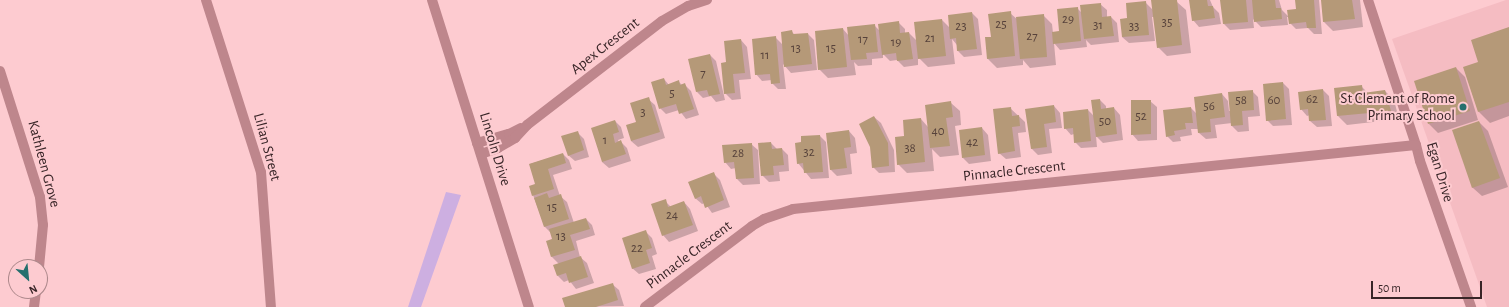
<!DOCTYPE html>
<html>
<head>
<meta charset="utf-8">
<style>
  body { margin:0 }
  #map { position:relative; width:1509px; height:307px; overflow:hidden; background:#fdcbd0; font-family:"Alegreya Sans",sans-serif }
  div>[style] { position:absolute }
  .built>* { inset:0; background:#f5bcc2 }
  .green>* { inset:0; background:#cdafe1 }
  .shadow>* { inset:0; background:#0003 }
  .building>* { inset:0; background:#b59978 }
  .minor>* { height:10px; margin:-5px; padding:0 5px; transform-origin:5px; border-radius:5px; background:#be868c }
  .dots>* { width:11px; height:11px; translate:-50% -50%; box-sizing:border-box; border:2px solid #fdcbd0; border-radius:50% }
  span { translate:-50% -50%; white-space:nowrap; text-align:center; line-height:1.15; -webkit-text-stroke:4px #fdcbd0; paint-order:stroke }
  .number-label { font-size:13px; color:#57423b }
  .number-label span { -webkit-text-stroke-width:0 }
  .street-label { font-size:15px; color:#382527 }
  .poi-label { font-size:15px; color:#382527 }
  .right { translate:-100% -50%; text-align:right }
  .north { position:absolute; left:8px; top:259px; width:40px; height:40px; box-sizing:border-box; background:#fdcbd0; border:1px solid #ae898c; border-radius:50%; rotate:153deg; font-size:11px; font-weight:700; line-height:16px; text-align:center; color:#382527 }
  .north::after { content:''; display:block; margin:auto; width:14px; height:18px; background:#26706e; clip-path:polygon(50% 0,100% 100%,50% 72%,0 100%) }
  .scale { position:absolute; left:1371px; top:281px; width:111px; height:18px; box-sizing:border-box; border:2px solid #382527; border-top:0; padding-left:5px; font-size:12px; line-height:14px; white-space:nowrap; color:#382527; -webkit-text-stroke:3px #fdcbd0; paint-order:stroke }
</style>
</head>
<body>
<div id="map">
  <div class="built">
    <i style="clip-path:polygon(1506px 0,1509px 0,1509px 307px,1487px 307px,1392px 39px)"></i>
  </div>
  <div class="green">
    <i style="clip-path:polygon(446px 192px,461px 195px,421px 307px,408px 307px)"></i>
  </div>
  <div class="shadow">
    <i style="clip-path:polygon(1152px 0,1177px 2px,1186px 10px,1191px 53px,1167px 56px,1158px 47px,1154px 17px,1152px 17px,1155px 41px,1129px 43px,1122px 37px,1128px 19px,1145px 2px,1154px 11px)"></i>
    <i style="clip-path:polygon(1190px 0,1210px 0,1213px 7px,1219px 13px,1221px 24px,1199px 27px,1193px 20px)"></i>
    <i style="clip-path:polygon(1221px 0,1279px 0,1282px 10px,1289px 17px,1297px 10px,1296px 0,1319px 0,1322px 34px,1314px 34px,1308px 28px,1296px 29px,1290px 23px,1289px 17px,1287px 17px,1288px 25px,1261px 27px,1253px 19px,1254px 28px,1230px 30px,1224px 24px)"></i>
    <i style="clip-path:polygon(1322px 0,1360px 0,1363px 27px,1333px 31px,1324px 22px)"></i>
    <i style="clip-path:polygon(1100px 4px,1107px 10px,1107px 17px,1111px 17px,1117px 23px,1119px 42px,1091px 45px,1086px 40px,1087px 47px,1060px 50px,1054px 43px,1056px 65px,1030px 68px,1023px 60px,1023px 65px,997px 68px,988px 59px,992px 38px,1010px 13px,1018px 20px,1043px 15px,1052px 24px,1053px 33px,1060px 32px,1077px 8px,1082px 13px)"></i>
    <i style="clip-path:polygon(972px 13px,978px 19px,982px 55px,964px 57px,958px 51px,957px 45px,952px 39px,955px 64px,928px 67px,918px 57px,918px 65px,904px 67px,897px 60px,890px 61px,883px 54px,883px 58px,872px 59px,872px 65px,858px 66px,854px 62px,856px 75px,828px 78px,819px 69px,843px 29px,849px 36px,874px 25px,880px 31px,898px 22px,905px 29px,905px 33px,909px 33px,917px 41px,942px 20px,950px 28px)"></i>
    <i style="clip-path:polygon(1509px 29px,1509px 116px,1490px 123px,1479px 112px,1479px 62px)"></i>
    <i style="clip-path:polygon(792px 32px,795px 35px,808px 34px,814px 40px,817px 70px,791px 73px,783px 64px,786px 89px,778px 89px,772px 83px,772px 80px,762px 81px,756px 74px,775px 37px,783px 45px)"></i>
    <i style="clip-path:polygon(741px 40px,747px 47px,751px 79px,739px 80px,741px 99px,732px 100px,725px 93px,727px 63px)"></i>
    <i style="clip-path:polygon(710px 55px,716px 61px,725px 100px,716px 102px,711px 96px,703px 98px,697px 92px)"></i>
    <i style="clip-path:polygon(1456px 68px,1465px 77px,1478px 120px,1438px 133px,1429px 124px)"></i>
    <i style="clip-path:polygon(664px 79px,669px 85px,678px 81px,682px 85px,685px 85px,691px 91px,699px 115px,686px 119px,679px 110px,666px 114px,660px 108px)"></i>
    <i style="clip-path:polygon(1283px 83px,1289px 89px,1292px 125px,1273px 126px,1267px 120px)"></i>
    <i style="clip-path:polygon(1361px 86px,1368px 93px,1385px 91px,1394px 100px,1399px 119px,1347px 125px,1338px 116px,1335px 89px)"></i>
    <i style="clip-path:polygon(1323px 90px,1329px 96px,1332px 126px,1317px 127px,1310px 121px,1310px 115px,1307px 116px,1301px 109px)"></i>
    <i style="clip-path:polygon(1252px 91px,1258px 97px,1260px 116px,1248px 117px,1249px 131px,1238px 132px,1232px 126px,1232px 123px,1215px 125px,1217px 138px,1206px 139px,1199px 133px,1199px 129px,1191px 129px,1192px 135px,1180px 137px,1181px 141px,1173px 142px,1167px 136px,1191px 108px,1197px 114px,1222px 94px,1228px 101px,1229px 111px,1231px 111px)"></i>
    <i style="clip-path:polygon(648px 99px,655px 105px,665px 138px,638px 147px,631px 141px,637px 123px)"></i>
    <i style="clip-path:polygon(1100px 100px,1106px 106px,1106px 109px,1114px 108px,1120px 115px,1123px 140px,1103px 143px,1096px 136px,1097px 147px,1081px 148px,1075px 142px,1074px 134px,1071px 135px,1065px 128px,1088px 110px,1094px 116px)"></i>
    <i style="clip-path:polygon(1150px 101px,1157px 107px,1157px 140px,1138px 141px,1132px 134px)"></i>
    <i style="clip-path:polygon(951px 103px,960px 111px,961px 125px,955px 126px,959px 155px,940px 157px,932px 149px,934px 171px,907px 173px,898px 164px,905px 137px,921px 119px,928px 127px)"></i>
    <i style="clip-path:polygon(1054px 106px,1060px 113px,1062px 128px,1049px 129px,1052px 153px,1038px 155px,1032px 149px,1027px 110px)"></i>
    <i style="clip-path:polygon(1010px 108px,1025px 122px,1026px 132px,1018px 133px,1021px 157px,1006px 159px,999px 153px)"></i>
    <i style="clip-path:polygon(874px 117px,881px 123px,894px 150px,895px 172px,879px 173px,873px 167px)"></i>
    <i style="clip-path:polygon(615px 121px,621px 127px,624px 138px,618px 140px,619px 142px,621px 142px,627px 148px,631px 161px,609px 168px,602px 162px)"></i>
    <i style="clip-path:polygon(1479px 122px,1488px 131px,1508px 187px,1482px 196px,1473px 188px)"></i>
    <i style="clip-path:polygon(982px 128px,988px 135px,991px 161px,969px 164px,963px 158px)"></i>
    <i style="clip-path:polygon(849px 131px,855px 138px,857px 153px,850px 154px,852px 174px,837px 176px,831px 170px,827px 134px)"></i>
    <i style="clip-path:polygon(577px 132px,584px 139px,589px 157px,575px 161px,568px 155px)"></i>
    <i style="clip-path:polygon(820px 136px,826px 142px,829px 178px,811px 179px,798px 163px)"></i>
    <i style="clip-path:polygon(771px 143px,777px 149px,782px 149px,788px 155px,789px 171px,779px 172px,780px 181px,769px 182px,762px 175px)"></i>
    <i style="clip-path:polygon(751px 144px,758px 150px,760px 184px,743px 185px,737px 179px,736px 168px,731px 169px,725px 162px)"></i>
    <i style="clip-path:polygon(563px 154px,569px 160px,572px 169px,553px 175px,560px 196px,567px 202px,574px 223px,586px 219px,592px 225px,595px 235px,576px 241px,580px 257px,587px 263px,594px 283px,576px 289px,569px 280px,564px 282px,558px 276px,559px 264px,552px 257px,548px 242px,554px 240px,551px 233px,545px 227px,533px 195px,537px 184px,530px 164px)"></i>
    <i style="clip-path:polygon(713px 173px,720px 180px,730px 207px,712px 213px,705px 203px,702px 204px,695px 198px)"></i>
    <i style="clip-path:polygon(665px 201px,671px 207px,684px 202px,690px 209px,698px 231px,669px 242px,663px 235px)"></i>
    <i style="clip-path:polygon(646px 232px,652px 238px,657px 254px,652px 256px,656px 269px,639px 274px,632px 268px)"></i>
    <i style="clip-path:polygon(612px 284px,619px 290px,624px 306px,566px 307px)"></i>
  </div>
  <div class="building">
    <i style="clip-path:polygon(1151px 0,1177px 0,1182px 45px,1157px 48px)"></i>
    <i style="clip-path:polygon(1189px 0,1207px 0,1208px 6px,1213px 6px,1215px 18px,1192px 21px)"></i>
    <i style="clip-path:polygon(1220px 0,1246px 0,1248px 22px,1223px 24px)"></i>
    <i style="clip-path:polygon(1252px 0,1275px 0,1276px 8px,1281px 8px,1282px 19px,1254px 22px)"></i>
    <i style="clip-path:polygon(1295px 0,1314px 0,1316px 28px,1307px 28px,1306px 22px,1289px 24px,1287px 10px,1296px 9px)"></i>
    <i style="clip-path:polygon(1321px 0,1352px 0,1355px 19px,1323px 22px)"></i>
    <i style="clip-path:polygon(1146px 1px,1149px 35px,1122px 37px,1120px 19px,1127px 18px,1126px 3px)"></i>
    <i style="clip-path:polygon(1101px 3px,1102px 17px,1111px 16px,1114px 36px,1084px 39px,1080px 5px)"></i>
    <i style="clip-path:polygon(1078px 7px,1081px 41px,1053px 44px,1052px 32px,1059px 31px,1057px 9px)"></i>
    <i style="clip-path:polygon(1011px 11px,1015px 56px,987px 59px,985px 37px,991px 37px,988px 14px)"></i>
    <i style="clip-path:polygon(972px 12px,977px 49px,957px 51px,956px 38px,950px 39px,948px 15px)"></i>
    <i style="clip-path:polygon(1044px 14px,1047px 57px,1020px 59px,1016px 17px)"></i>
    <i style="clip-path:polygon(942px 19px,946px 56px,918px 59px,914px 22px)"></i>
    <i style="clip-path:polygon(899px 21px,900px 33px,909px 32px,913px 59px,897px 61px,896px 53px,882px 55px,878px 24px)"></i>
    <i style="clip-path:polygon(875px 24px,878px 52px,866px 53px,867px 59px,851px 60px,847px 27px)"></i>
    <i style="clip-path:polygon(1509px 27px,1509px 102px,1478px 112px,1463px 67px,1478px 62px,1471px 40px)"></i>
    <i style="clip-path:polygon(843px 28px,847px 67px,818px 70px,815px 31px)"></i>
    <i style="clip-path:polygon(792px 30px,793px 34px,808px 33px,812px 64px,784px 67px,781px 32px)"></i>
    <i style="clip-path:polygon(776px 36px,780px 83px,771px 84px,770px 74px,755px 75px,752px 39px)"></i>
    <i style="clip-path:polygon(741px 39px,745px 73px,733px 74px,735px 93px,724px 94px,721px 63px,726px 62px,724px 41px)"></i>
    <i style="clip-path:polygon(710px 54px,720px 94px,709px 96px,707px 90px,696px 92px,688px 59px)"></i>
    <i style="clip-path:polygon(1456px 67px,1470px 111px,1428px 124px,1414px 81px)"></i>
    <i style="clip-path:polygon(664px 78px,666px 85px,679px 80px,680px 85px,685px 83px,694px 109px,679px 114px,676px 104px,659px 109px,651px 82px)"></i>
    <i style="clip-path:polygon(1283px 82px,1286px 119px,1266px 121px,1263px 84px)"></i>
    <i style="clip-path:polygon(1362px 85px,1363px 93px,1385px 90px,1391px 111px,1337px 116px,1334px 88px)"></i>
    <i style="clip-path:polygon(1323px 89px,1326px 120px,1309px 121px,1308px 109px,1300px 110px,1298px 92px)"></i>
    <i style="clip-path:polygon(1253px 90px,1254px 110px,1242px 111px,1243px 125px,1231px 126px,1228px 92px)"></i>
    <i style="clip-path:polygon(1222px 93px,1225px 117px,1210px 119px,1211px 132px,1198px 133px,1194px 97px)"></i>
    <i style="clip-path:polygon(649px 97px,660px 132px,631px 141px,626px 125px,636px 122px,630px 103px)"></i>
    <i style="clip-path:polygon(1100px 99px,1101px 109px,1114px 107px,1117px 134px,1096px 137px,1091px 100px)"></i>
    <i style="clip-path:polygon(1131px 100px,1151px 100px,1151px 134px,1131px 135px)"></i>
    <i style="clip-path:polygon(951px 101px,953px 117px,946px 118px,950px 146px,930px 148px,925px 105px)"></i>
    <i style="clip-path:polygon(1054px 105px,1056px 122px,1044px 124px,1047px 147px,1031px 149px,1025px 109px)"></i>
    <i style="clip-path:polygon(1011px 107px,1012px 116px,1019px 115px,1020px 126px,1012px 127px,1015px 151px,998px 154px,993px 109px)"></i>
    <i style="clip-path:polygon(1191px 107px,1193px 123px,1185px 123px,1186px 129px,1174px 131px,1175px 135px,1166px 137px,1163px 110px)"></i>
    <i style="clip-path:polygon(1088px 109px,1091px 141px,1074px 143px,1073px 128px,1064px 129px,1063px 112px)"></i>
    <i style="clip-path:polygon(874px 116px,888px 143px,889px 166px,872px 168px,870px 147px,859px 124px)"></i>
    <i style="clip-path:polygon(921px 118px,925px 162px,897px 165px,895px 137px,904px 136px,903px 120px)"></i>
    <i style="clip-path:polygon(615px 120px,619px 132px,613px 134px,615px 143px,621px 140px,626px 154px,602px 162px,591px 128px)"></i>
    <i style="clip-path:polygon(1479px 121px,1500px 178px,1472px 188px,1452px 130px)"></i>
    <i style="clip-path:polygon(982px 127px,985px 155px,962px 158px,959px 130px)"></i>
    <i style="clip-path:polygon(849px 130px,851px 147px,844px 148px,847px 168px,830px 170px,826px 133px)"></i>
    <i style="clip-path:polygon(578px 131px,584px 150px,568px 156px,561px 136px)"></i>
    <i style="clip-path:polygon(820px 135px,823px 172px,804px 173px,803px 163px,797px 164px,795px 143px,801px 142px,801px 136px)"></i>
    <i style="clip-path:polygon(771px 142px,772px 149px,782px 148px,784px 165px,773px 166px,774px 175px,761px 176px,758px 143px)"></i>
    <i style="clip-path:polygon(752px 143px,754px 178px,736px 179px,734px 162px,724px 163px,722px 145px)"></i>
    <i style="clip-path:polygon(563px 153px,566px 163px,548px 169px,554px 189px,532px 196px,529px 186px,535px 184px,529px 164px)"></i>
    <i style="clip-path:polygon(714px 172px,724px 200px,705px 208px,701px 196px,695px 199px,688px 182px)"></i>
    <i style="clip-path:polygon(547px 193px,549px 198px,561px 194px,569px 219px,544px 227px,534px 198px)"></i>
    <i style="clip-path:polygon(666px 199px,668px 207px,684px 201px,693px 225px,662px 236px,651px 204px)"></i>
    <i style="clip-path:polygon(586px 218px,590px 229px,570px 235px,575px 250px,551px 257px,546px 241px,552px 239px,549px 229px)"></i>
    <i style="clip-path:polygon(646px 230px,652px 248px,646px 250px,650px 263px,632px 269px,622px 238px)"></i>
    <i style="clip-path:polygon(581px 256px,588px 277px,569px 283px,566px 273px,557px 276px,553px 265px)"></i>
    <i style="clip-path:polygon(613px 283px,618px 300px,596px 307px,565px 307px,562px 298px)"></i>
  </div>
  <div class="minor">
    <i style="left:206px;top:0;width:181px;rotate:72.3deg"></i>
    <i style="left:261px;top:172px;width:135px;rotate:85.8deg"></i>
    <i style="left:432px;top:0;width:322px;rotate:72.5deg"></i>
    <i style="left:1368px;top:0;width:153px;rotate:71.7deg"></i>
    <i style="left:1416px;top:145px;width:16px;rotate:76deg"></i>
    <i style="left:1420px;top:161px;width:155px;rotate:70.7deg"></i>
    <i style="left:0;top:71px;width:132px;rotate:72.4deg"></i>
    <i style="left:40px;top:197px;width:28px;rotate:84deg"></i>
    <i style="left:43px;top:225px;width:42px;rotate:95.4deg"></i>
    <i style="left:477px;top:143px;width:33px;rotate:-16deg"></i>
    <i style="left:509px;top:134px;width:13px;rotate:-27deg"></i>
    <i style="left:481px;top:154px;width:18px;rotate:-19deg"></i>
    <i style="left:498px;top:148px;width:20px;rotate:-30deg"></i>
    <i style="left:515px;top:138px;width:18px;rotate:-47deg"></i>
    <i style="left:527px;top:125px;width:170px;rotate:-37.6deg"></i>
    <i style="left:662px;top:21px;width:30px;rotate:-30deg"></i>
    <i style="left:688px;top:6px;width:20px;rotate:-18deg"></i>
    <i style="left:34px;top:307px;width:16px;rotate:-83deg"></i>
    <i style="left:645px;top:307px;width:134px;rotate:-37.1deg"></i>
    <i style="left:752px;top:226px;width:14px;rotate:-30deg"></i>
    <i style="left:764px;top:219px;width:31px;rotate:-19deg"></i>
    <i style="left:793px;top:209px;width:626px;rotate:-5.87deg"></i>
  </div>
  <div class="dots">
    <i style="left:1463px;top:107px;background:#26706e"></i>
  </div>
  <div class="number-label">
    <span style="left:1068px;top:20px">29</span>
    <span style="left:1167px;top:23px">35</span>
    <span style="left:1001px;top:25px">25</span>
    <span style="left:1098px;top:26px">31</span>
    <span style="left:961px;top:27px">23</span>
    <span style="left:1134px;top:27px">33</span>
    <span style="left:1032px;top:37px">27</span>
    <span style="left:930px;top:39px">21</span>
    <span style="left:863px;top:40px">17</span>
    <span style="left:896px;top:43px">19</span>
    <span style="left:796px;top:49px">13</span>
    <span style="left:831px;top:49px">15</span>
    <span style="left:765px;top:56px">11</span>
    <span style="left:703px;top:74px">7</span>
    <span style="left:672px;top:94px">5</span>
    <span style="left:1312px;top:100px">62</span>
    <span style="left:1241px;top:101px">58</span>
    <span style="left:1274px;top:101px">60</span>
    <span style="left:1209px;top:107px">56</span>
    <span style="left:643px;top:113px">3</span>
    <span style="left:1141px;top:117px">52</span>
    <span style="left:1105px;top:122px">50</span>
    <span style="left:938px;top:132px">40</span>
    <span style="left:605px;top:141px">1</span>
    <span style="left:972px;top:143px">42</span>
    <span style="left:910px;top:149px">38</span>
    <span style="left:809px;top:153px">32</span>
    <span style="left:738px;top:154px">28</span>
    <span style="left:552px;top:208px">15</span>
    <span style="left:672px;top:216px">24</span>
    <span style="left:561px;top:237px">13</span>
    <span style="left:637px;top:249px">22</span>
  </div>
  <div class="street-label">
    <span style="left:605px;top:46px;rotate:-38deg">Apex Crescent</span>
    <span style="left:267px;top:147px;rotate:75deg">Lilian Street</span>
    <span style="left:495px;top:149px;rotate:73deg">Lincoln Drive</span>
    <span style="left:44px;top:164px;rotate:75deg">Kathleen Grove</span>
    <span style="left:1014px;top:171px;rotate:-6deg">Pinnacle Crescent</span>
    <span style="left:1440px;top:172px;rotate:73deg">Egan Drive</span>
    <span style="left:689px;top:255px;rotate:-37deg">Pinnacle Crescent</span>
  </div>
  <div class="poi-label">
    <span class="right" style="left:1455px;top:107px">St Clement of Rome<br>Primary School</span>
  </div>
  <div class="north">N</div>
  <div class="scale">50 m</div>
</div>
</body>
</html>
